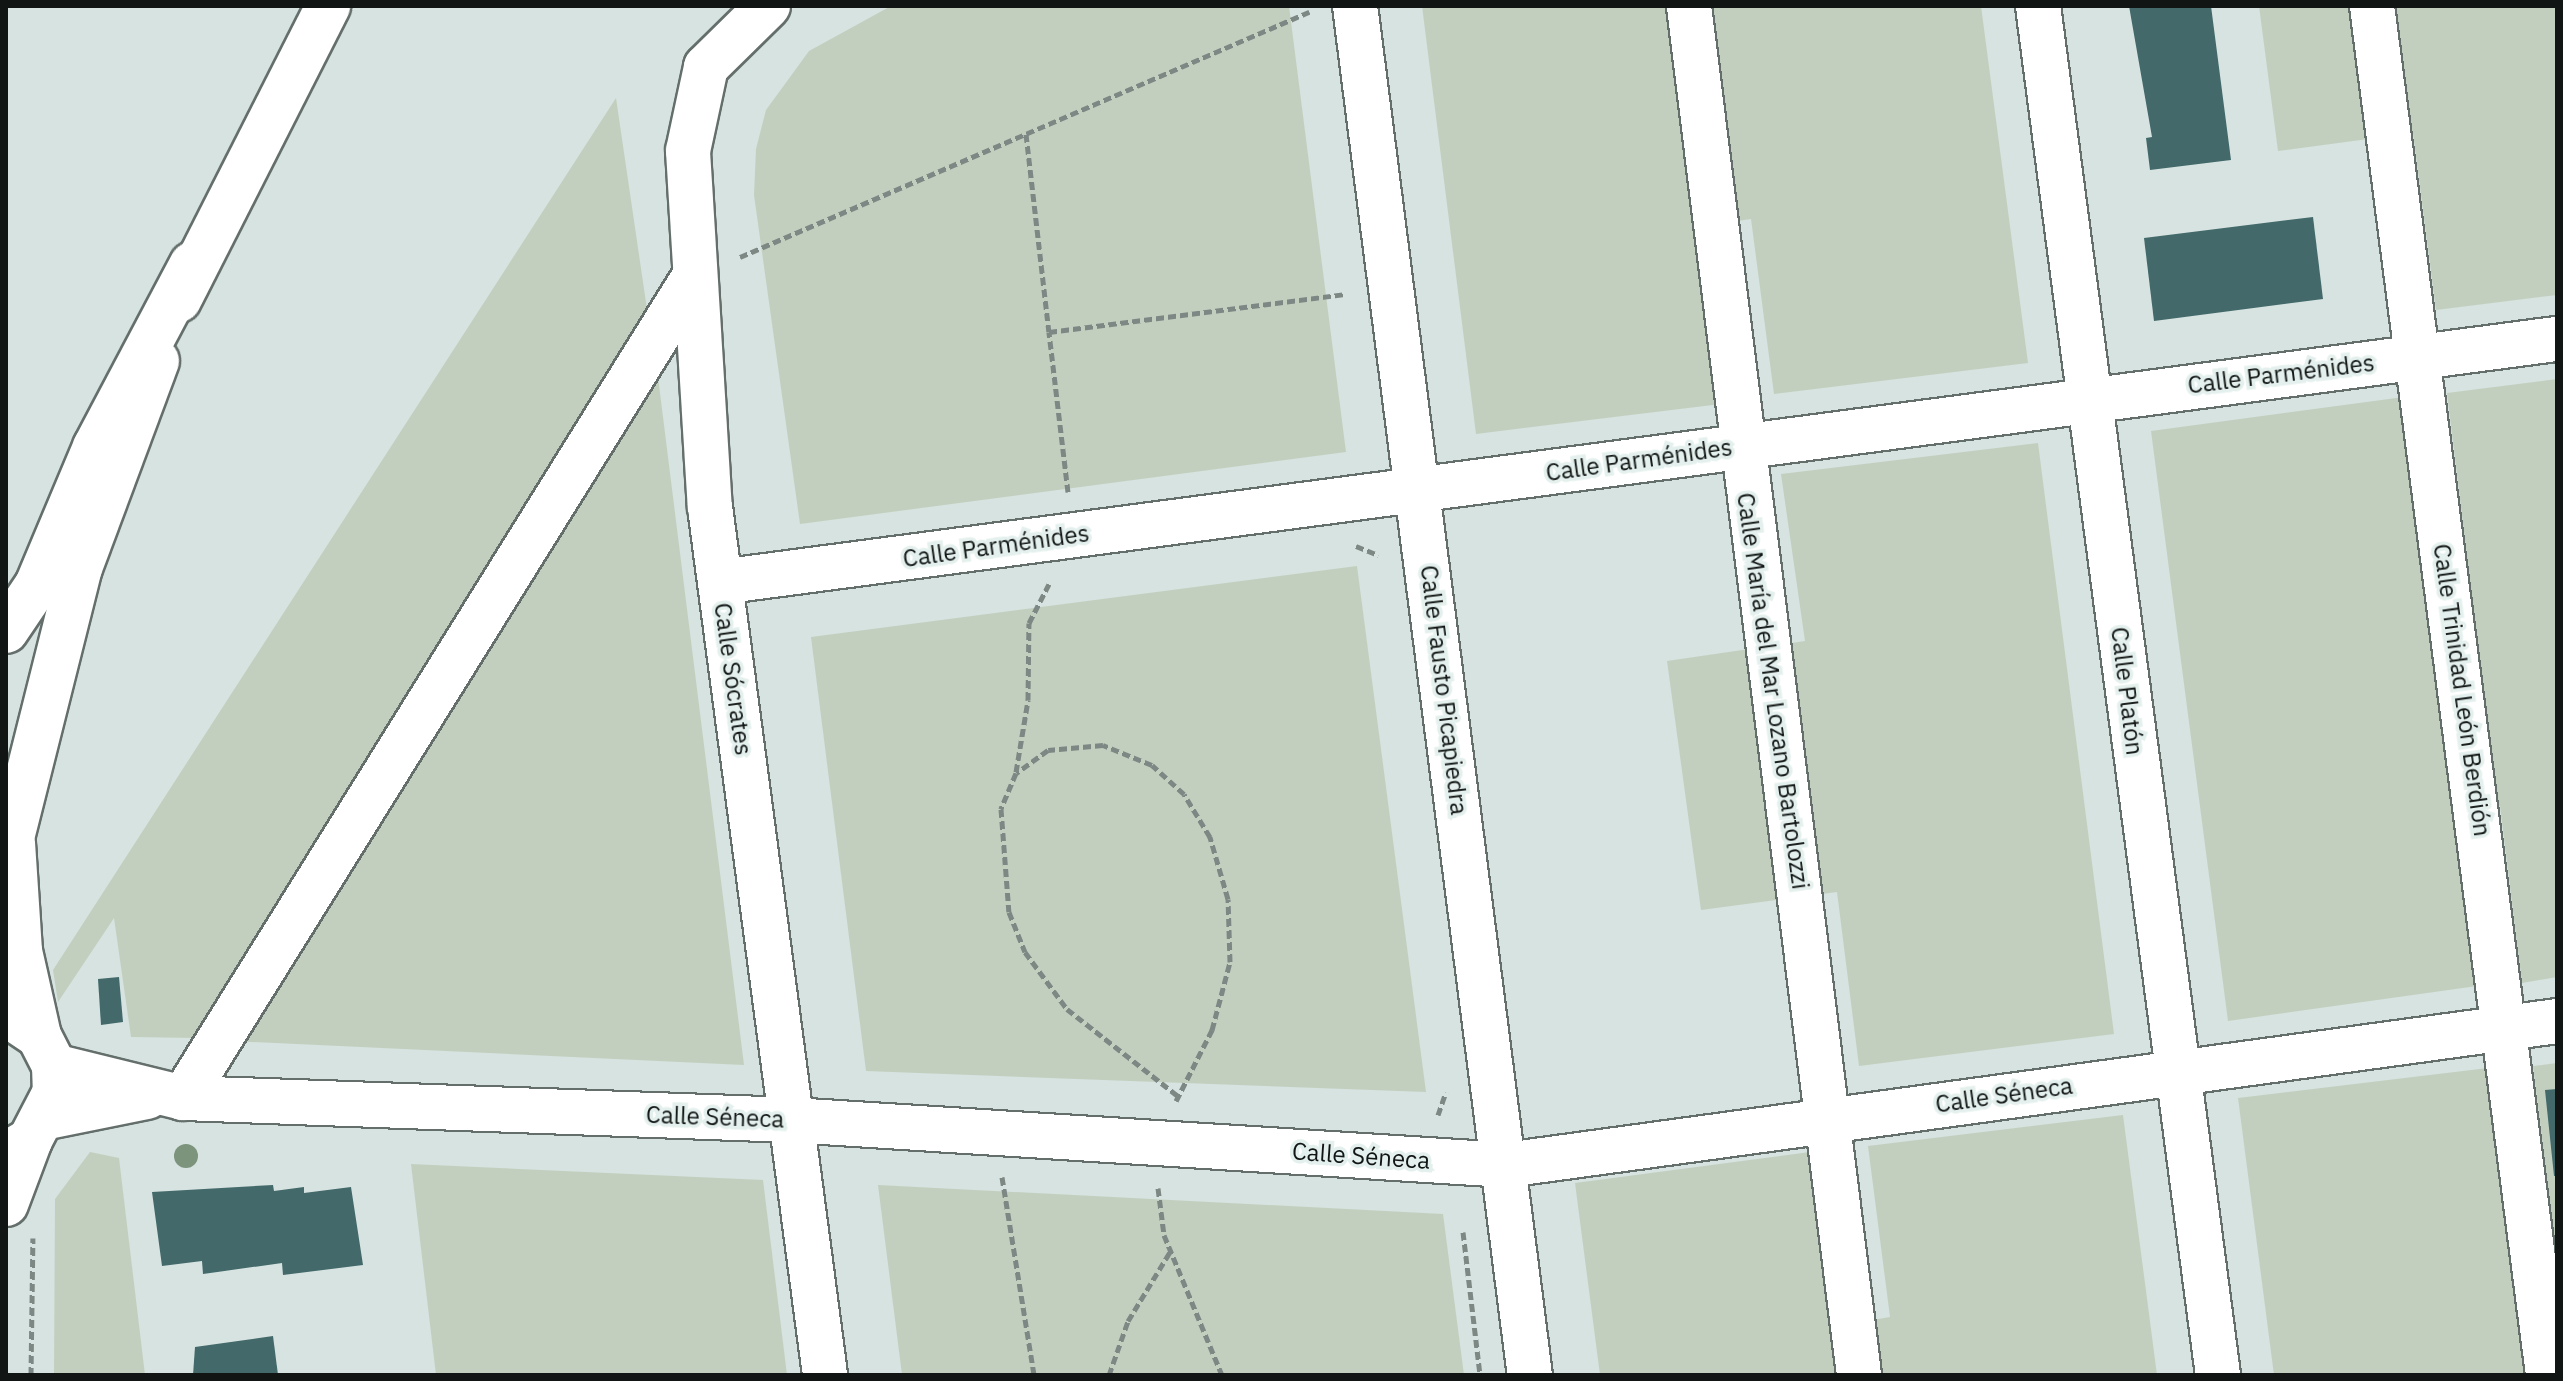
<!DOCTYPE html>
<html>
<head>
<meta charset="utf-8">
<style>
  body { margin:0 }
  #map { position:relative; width:2563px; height:1381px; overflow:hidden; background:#d6e3e0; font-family:"IBM Plex Sans",sans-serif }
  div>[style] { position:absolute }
  .green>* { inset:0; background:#c2cfbf }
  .building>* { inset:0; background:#43696a }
  .path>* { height:5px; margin-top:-2.5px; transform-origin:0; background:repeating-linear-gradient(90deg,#7d8784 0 8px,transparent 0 12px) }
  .roads { filter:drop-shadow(2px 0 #646f6c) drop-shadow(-2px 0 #646f6c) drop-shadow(0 2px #646f6c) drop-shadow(0 -2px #646f6c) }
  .minor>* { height:44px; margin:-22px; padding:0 22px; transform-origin:22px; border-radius:22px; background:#fff }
  .major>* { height:44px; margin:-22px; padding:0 22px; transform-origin:22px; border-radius:22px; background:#fff }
  .trees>* { width:24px; height:24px; margin:-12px; border-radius:50%; background:#7c937c }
  span { translate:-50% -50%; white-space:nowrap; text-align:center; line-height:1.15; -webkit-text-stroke:7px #e4f0ed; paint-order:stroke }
  .street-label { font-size:24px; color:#111615 }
  .frame { position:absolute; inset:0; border:8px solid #111615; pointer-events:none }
</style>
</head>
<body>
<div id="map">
  <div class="green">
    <i style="clip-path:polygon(891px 6px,1289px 6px,1346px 452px,800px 524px,754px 195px,756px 149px,766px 110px,809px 51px)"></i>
    <i style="clip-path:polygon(1422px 6px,1981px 6px,2028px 363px,1774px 394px,1751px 219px,1709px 225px,1729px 403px,1476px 434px)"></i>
    <i style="clip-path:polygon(2259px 6px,2557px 6px,2557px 295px,2436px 310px,2413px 133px,2278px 151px)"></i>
    <i style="clip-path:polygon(616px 98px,649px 323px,196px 1038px,131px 1037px,114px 918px,58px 1002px,53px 970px)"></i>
    <i style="clip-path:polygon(657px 369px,744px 1065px,231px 1041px)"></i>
    <i style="clip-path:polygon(2557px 379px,2557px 977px,2522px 983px,2500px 806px,2456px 812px,2477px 986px,2228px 1021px,2151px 431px,2404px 397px,2425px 561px,2467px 556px,2447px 393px)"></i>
    <i style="clip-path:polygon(2038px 443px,2114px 1034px,1859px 1066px,1837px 892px,1701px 910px,1667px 661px,1805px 641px,1781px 474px)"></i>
    <i style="clip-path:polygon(1357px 566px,1426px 1092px,866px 1071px,811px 637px)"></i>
    <i style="clip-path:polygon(2557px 1063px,2557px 1260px,2533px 1066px)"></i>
    <i style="clip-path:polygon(2488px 1068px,2529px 1375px,2274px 1375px,2238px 1098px)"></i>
    <i style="clip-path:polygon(2123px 1115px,2157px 1375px,1600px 1375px,1575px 1183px,1825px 1150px,1849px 1324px,1890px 1317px,1868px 1146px)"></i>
    <i style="clip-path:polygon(90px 1152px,119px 1158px,145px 1375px,54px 1375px,55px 1199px)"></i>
    <i style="clip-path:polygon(411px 1164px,763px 1180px,787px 1375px,436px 1375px)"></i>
    <i style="clip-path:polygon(878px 1185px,1443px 1214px,1464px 1375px,902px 1375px)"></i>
  </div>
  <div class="building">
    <i style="clip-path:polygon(2129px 6px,2211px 6px,2231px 160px,2150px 170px,2146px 138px,2152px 137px)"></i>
    <i style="clip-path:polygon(2313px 217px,2323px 299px,2154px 321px,2144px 238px)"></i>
    <i style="clip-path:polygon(119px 977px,123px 1022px,101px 1025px,98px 979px)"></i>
    <i style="clip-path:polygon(2557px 1089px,2557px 1176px,2554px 1176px,2545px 1090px)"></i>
    <i style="clip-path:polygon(273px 1185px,274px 1191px,304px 1187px,304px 1193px,351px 1187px,363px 1265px,283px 1275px,282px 1263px,203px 1274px,202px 1261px,162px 1266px,152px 1192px)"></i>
    <i style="clip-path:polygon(273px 1336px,278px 1375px,193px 1375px,195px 1347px)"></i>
  </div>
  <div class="path">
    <i style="left:1026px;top:134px;width:199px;rotate:83.4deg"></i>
    <i style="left:740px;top:257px;width:620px;rotate:-23.3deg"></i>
    <i style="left:1068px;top:492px;width:161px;rotate:-96.8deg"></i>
    <i style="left:1049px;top:332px;width:298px;rotate:-7.3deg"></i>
    <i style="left:1356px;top:546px;width:24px;rotate:22deg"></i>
    <i style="left:1016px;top:772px;width:73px;rotate:-80.5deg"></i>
    <i style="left:1028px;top:700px;width:77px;rotate:-89.3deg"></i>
    <i style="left:1029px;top:623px;width:44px;rotate:-62.9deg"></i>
    <i style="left:1176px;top:1101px;width:80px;rotate:-63.1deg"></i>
    <i style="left:1212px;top:1030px;width:70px;rotate:-75.2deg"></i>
    <i style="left:1230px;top:962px;width:63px;rotate:-91.8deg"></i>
    <i style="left:1228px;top:899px;width:65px;rotate:-106.2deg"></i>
    <i style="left:1210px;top:837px;width:50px;rotate:-121.2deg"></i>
    <i style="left:1184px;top:794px;width:43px;rotate:-137.8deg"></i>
    <i style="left:1152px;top:765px;width:53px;rotate:-157.8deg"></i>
    <i style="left:1103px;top:745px;width:55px;rotate:174.8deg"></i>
    <i style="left:1048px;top:750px;width:39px;rotate:144deg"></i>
    <i style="left:1016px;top:773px;width:39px;rotate:113deg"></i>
    <i style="left:1001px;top:809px;width:103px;rotate:85.6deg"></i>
    <i style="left:1009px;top:912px;width:43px;rotate:68.2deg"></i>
    <i style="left:1025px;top:952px;width:71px;rotate:53.6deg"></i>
    <i style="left:1067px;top:1009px;width:141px;rotate:38.1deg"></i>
    <i style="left:1438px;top:1115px;width:24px;rotate:-71deg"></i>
    <i style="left:1002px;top:1177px;width:201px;rotate:80.8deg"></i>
    <i style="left:1158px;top:1188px;width:47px;rotate:82.7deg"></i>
    <i style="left:1164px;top:1235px;width:152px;rotate:67.5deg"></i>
    <i style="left:1463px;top:1232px;width:144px;rotate:83.2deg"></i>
    <i style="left:31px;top:1375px;width:137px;rotate:-89.2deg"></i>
    <i style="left:1109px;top:1375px;width:57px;rotate:-70.6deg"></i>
    <i style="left:1128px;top:1321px;width:81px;rotate:-58.7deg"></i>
  </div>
  <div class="roads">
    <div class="minor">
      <i style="left:768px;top:6px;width:87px;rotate:135.5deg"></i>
      <i style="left:706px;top:67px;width:86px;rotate:102.1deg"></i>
      <i style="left:688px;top:151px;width:357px;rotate:86.5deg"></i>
      <i style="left:710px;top:507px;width:876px;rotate:82.45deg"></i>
      <i style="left:1355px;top:6px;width:1380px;rotate:82.72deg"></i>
      <i style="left:1689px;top:6px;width:1380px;rotate:82.92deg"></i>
      <i style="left:2038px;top:6px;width:1381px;rotate:82.51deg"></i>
      <i style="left:2372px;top:6px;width:1380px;rotate:82.67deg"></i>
      <i style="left:179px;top:300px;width:330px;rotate:-63.1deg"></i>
      <i style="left:720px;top:582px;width:1853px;rotate:-7.54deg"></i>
      <i style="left:13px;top:843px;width:108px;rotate:86.3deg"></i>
      <i style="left:20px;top:951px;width:87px;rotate:77.4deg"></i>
      <i style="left:6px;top:862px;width:303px;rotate:-75.9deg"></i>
      <i style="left:80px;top:568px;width:221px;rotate:-69.6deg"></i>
      <i style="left:54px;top:1066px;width:133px;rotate:13.9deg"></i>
      <i style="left:183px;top:1098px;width:608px;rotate:2.07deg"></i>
      <i style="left:791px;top:1120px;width:716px;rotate:3.6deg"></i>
      <i style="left:1506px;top:1165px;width:1061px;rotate:-7.8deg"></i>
      <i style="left:183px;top:1098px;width:967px;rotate:-58.1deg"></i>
      <i style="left:48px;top:1117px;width:101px;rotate:-11.4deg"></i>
    </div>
    <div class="major">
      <i style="left:6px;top:631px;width:55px;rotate:-56deg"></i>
      <i style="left:37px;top:585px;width:150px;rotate:-67.2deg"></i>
      <i style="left:95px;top:447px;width:207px;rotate:-62.1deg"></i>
      <i style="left:6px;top:1014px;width:40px;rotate:34deg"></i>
      <i style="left:39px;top:1036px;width:34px;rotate:63deg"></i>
      <i style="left:54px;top:1066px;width:26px;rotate:88deg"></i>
      <i style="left:55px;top:1092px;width:54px;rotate:117.5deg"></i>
      <i style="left:30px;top:1140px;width:28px;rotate:150deg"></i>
      <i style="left:6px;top:1204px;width:68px;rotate:-69.4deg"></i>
    </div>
  </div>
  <div class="trees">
    <i style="left:186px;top:1156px"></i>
  </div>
  <div class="street-label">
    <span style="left:2281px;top:374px;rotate:-7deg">Calle Parménides</span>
    <span style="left:1639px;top:460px;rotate:-8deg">Calle Parménides</span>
    <span style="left:996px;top:546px;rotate:-8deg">Calle Parménides</span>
    <span style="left:733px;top:679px;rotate:82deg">Calle Sócrates</span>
    <span style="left:1444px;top:690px;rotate:83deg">Calle Fausto Picapiedra</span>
    <span style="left:2462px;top:690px;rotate:82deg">Calle Trinidad León Berdión</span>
    <span style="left:1773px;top:691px;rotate:82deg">Calle María del Mar Lozano Bartolozzi</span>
    <span style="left:2127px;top:691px;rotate:83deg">Calle Platón</span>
    <span style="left:2004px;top:1095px;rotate:-8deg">Calle Séneca</span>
    <span style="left:715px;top:1117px;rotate:2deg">Calle Séneca</span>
    <span style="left:1361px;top:1156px;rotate:4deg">Calle Séneca</span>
  </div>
  <div class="frame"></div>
</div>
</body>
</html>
